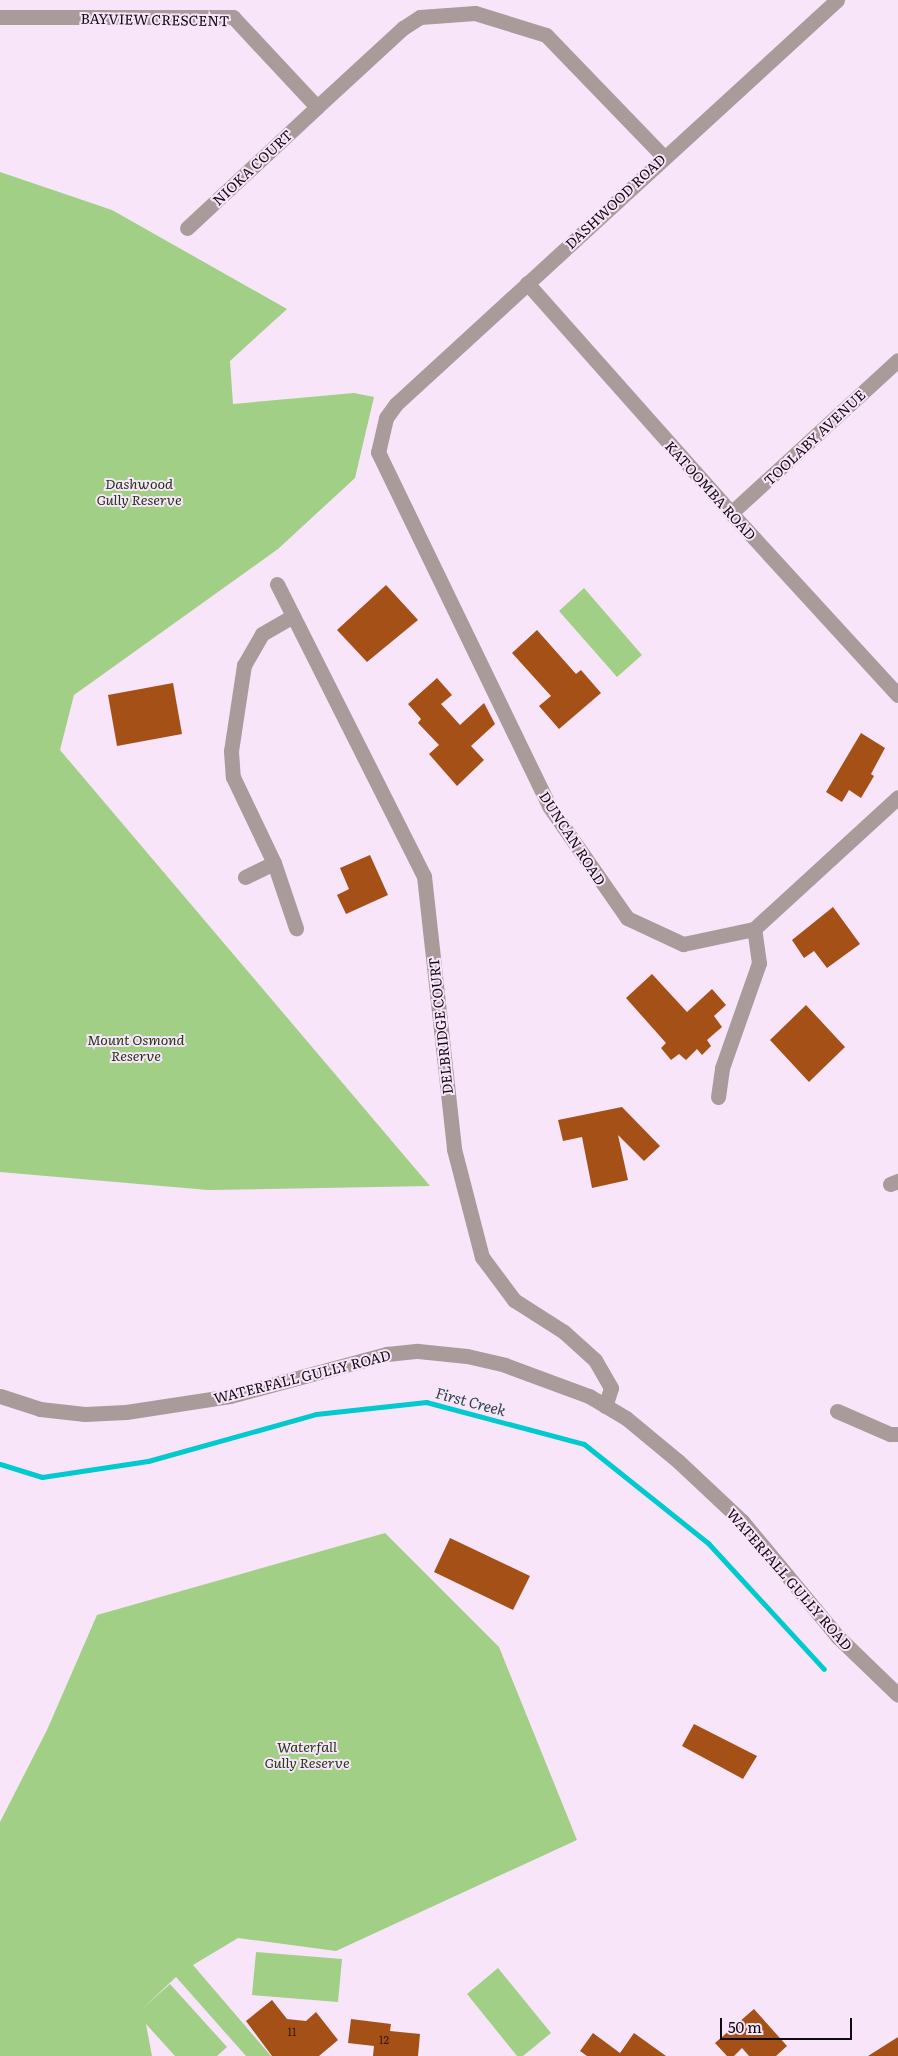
<!DOCTYPE html>
<html>
<head>
<meta charset="utf-8">
<style>
  body { margin:0 }
  #map { position:relative; width:898px; height:2056px; overflow:hidden; background:#f8e5fa; font-family:Literata,serif }
  div>[style] { position:absolute }
  .green>* { inset:0; background:#a1cf86 }
  .stream>* { height:5px; margin:-2.5px; padding:0 2.5px; transform-origin:2.5px; border-radius:2.5px; background:#01c9d0 }
  .building>* { inset:0; background:#a45016 }
  .minor>* { height:15px; margin:-7.5px; padding:0 7.5px; transform-origin:7.5px; border-radius:7.5px; background:#a89b9a }
  span { translate:-50% -50%; white-space:nowrap; text-align:center; line-height:1.15; -webkit-text-stroke:4px #f8e5fa; paint-order:stroke }
  .number-label { font-size:11px; color:#351c12 }
  .number-label span { -webkit-text-stroke-width:0 }
  .street-label { font-size:14px; color:#100a11 }
  .park-label { font-size:14px; color:#223815; font-style:italic }
  .water-label { font-size:15px; color:#294344; font-style:italic }
  .scale { position:absolute; left:720px; top:2018px; width:132px; height:22px; box-sizing:border-box; border:2px solid #100a11; border-top:0; padding-left:6px; font-size:15px; line-height:18px; white-space:nowrap; color:#100a11; -webkit-text-stroke:4px #f8e5fa; paint-order:stroke }
</style>
</head>
<body>
<div id="map">
  <div class="green">
    <i style="clip-path:polygon(0 172px,112px 210px,287px 309px,230px 361px,233px 404px,354px 393px,374px 397px,355px 478px,278px 549px,74px 695px,60px 750px,430px 1186px,208px 1190px,0 1172px)"></i>
    <i style="clip-path:polygon(584px 588px,642px 655px,617px 677px,559px 611px)"></i>
    <i style="clip-path:polygon(385px 1533px,499px 1647px,577px 1840px,336px 1951px,238px 1938px,193px 1965px,271px 2056px,246px 2056px,176px 1977px,142px 2009px,170px 1984px,227px 2047px,217px 2056px,175px 2056px,146px 2024px,152px 2056px,0 2056px,0 1822px,47px 1730px,97px 1615px)"></i>
    <i style="clip-path:polygon(256px 1952px,342px 1959px,338px 2002px,252px 1995px)"></i>
    <i style="clip-path:polygon(498px 1968px,551px 2033px,523px 2056px,517px 2056px,467px 1994px)"></i>
  </div>
  <div class="stream">
    <i style="left:0;top:1464px;width:44px;rotate:17.2deg"></i>
    <i style="left:42px;top:1477px;width:107px;rotate:-8.6deg"></i>
    <i style="left:148px;top:1461px;width:174px;rotate:-15.6deg"></i>
    <i style="left:316px;top:1414px;width:111px;rotate:-6.2deg"></i>
    <i style="left:426px;top:1402px;width:163px;rotate:14.9deg"></i>
    <i style="left:584px;top:1444px;width:159px;rotate:38.6deg"></i>
    <i style="left:708px;top:1543px;width:171px;rotate:47.4deg"></i>
  </div>
  <div class="building">
    <i style="clip-path:polygon(386px 585px,418px 620px,367px 662px,337px 630px)"></i>
    <i style="clip-path:polygon(537px 630px,576px 674px,581px 670px,601px 693px,559px 729px,539px 706px,551px 696px,512px 653px)"></i>
    <i style="clip-path:polygon(437px 678px,452px 695px,441px 704px,460px 725px,484px 703px,495px 724px,471px 746px,484px 760px,457px 786px,429px 754px,439px 745px,418px 723px,421px 719px,408px 704px)"></i>
    <i style="clip-path:polygon(173px 683px,182px 734px,117px 746px,108px 695px)"></i>
    <i style="clip-path:polygon(861px 733px,885px 748px,871px 774px,874px 776px,861px 798px,849px 790px,842px 802px,826px 792px)"></i>
    <i style="clip-path:polygon(370px 855px,388px 895px,346px 914px,337px 895px,349px 889px,340px 868px)"></i>
    <i style="clip-path:polygon(833px 907px,860px 944px,827px 968px,814px 951px,804px 958px,792px 940px)"></i>
    <i style="clip-path:polygon(652px 974px,687px 1012px,712px 989px,726px 1005px,714px 1016px,722px 1027px,707px 1040px,711px 1046px,702px 1055px,697px 1049px,686px 1060px,679px 1054px,671px 1060px,661px 1048px,666px 1043px,626px 998px)"></i>
    <i style="clip-path:polygon(806px 1005px,845px 1047px,809px 1082px,770px 1040px)"></i>
    <i style="clip-path:polygon(622px 1107px,660px 1146px,644px 1161px,618px 1135px,628px 1180px,592px 1188px,582px 1137px,563px 1141px,558px 1120px)"></i>
    <i style="clip-path:polygon(450px 1538px,530px 1576px,513px 1610px,434px 1572px)"></i>
    <i style="clip-path:polygon(694px 1724px,757px 1756px,743px 1779px,682px 1746px)"></i>
    <i style="clip-path:polygon(272px 2000px,287px 2019px,306px 2021px,316px 2012px,338px 2040px,319px 2056px,272px 2056px,246px 2021px)"></i>
    <i style="clip-path:polygon(754px 2009px,787px 2046px,776px 2056px,749px 2056px,742px 2048px,734px 2056px,727px 2056px,715px 2043px)"></i>
    <i style="clip-path:polygon(351px 2019px,391px 2024px,390px 2031px,420px 2034px,418px 2056px,373px 2056px,374px 2046px,348px 2043px)"></i>
    <i style="clip-path:polygon(593px 2033px,620px 2053px,634px 2033px,666px 2056px,587px 2056px,580px 2051px)"></i>
    <i style="clip-path:polygon(898px 2037px,898px 2056px,868px 2056px)"></i>
  </div>
  <div class="minor">
    <i style="left:837px;top:0;width:598px;rotate:137.51deg"></i>
    <i style="left:396px;top:404px;width:17px;rotate:126deg"></i>
    <i style="left:386px;top:418px;width:35px;rotate:103deg"></i>
    <i style="left:378px;top:452px;width:393px;rotate:64.2deg"></i>
    <i style="left:549px;top:806px;width:136px;rotate:55.1deg"></i>
    <i style="left:627px;top:918px;width:62px;rotate:24.9deg"></i>
    <i style="left:683px;top:944px;width:73px;rotate:-11.9deg"></i>
    <i style="left:754px;top:929px;width:195px;rotate:-42.5deg"></i>
    <i style="left:0;top:17px;width:233px"></i>
    <i style="left:233px;top:17px;width:123px;rotate:47deg"></i>
    <i style="left:317px;top:107px;width:117px;rotate:-42.6deg"></i>
    <i style="left:403px;top:28px;width:20px;rotate:-33deg"></i>
    <i style="left:420px;top:17px;width:55px;rotate:-4.2deg"></i>
    <i style="left:475px;top:13px;width:74px;rotate:17.2deg"></i>
    <i style="left:546px;top:35px;width:168px;rotate:46deg"></i>
    <i style="left:187px;top:228px;width:178px;rotate:-42.9deg"></i>
    <i style="left:527px;top:283px;width:307px;rotate:48.4deg"></i>
    <i style="left:731px;top:513px;width:247px;rotate:47.5deg"></i>
    <i style="left:731px;top:513px;width:226px;rotate:-42.5deg"></i>
    <i style="left:277px;top:584px;width:327px;rotate:63.3deg"></i>
    <i style="left:424px;top:876px;width:275px;rotate:83.7deg"></i>
    <i style="left:454px;top:1149px;width:112px;rotate:75.5deg"></i>
    <i style="left:482px;top:1257px;width:54px;rotate:53.3deg"></i>
    <i style="left:514px;top:1300px;width:59px;rotate:32.6deg"></i>
    <i style="left:564px;top:1332px;width:42px;rotate:42.1deg"></i>
    <i style="left:595px;top:1360px;width:32px;rotate:60deg"></i>
    <i style="left:611px;top:1388px;width:19px;rotate:108deg"></i>
    <i style="left:293px;top:616px;width:36px;rotate:150deg"></i>
    <i style="left:262px;top:634px;width:36px;rotate:120deg"></i>
    <i style="left:244px;top:665px;width:87px;rotate:98.6deg"></i>
    <i style="left:231px;top:751px;width:26px;rotate:86deg"></i>
    <i style="left:233px;top:777px;width:95px;rotate:64.5deg"></i>
    <i style="left:274px;top:863px;width:69px;rotate:71.3deg"></i>
    <i style="left:245px;top:877px;width:32px;rotate:-26deg"></i>
    <i style="left:718px;top:1097px;width:29px;rotate:-82deg"></i>
    <i style="left:722px;top:1068px;width:111px;rotate:-70.6deg"></i>
    <i style="left:759px;top:963px;width:34px;rotate:-98deg"></i>
    <i style="left:890px;top:1184px;width:9px;rotate:-21deg"></i>
    <i style="left:0;top:1396px;width:42px;rotate:18deg"></i>
    <i style="left:40px;top:1409px;width:45px;rotate:6.3deg"></i>
    <i style="left:85px;top:1414px;width:41px;rotate:-2.8deg"></i>
    <i style="left:126px;top:1412px;width:105px;rotate:-8.7deg"></i>
    <i style="left:230px;top:1396px;width:163px;rotate:-15deg"></i>
    <i style="left:387px;top:1354px;width:31px;rotate:-6deg"></i>
    <i style="left:418px;top:1351px;width:49px;rotate:5.8deg"></i>
    <i style="left:467px;top:1356px;width:39px;rotate:13deg"></i>
    <i style="left:505px;top:1365px;width:90px;rotate:20.3deg"></i>
    <i style="left:589px;top:1396px;width:43px;rotate:30.7deg"></i>
    <i style="left:626px;top:1418px;width:67px;rotate:39.6deg"></i>
    <i style="left:678px;top:1461px;width:88px;rotate:43.2deg"></i>
    <i style="left:742px;top:1521px;width:151px;rotate:50.4deg"></i>
    <i style="left:838px;top:1637px;width:83px;rotate:44deg"></i>
    <i style="left:837px;top:1411px;width:58px;rotate:23.5deg"></i>
    <i style="left:890px;top:1434px;width:8px"></i>
  </div>
  <div class="number-label">
    <span style="left:292px;top:2031px">11</span>
    <span style="left:384px;top:2039px">12</span>
  </div>
  <div class="street-label">
    <span style="left:155px;top:19px;rotate:1deg">BAYVIEW CRESCENT</span>
    <span style="left:252px;top:167px;rotate:-43deg">NIOKA COURT</span>
    <span style="left:615px;top:201px;rotate:-43deg">DASHWOOD ROAD</span>
    <span style="left:814px;top:437px;rotate:-43deg">TOOLABY AVENUE</span>
    <span style="left:711px;top:490px;rotate:48deg">KATOOMBA ROAD</span>
    <span style="left:573px;top:838px;rotate:57deg">DUNCAN ROAD</span>
    <span style="left:440px;top:1026px;rotate:-96deg">DELBRIDGE COURT</span>
    <span style="left:302px;top:1376px;rotate:-14deg">WATERFALL GULLY ROAD</span>
    <span style="left:790px;top:1579px;rotate:49deg">WATERFALL GULLY ROAD</span>
  </div>
  <div class="park-label">
    <span style="left:139px;top:491px">Dashwood<br>Gully Reserve</span>
    <span style="left:136px;top:1047px">Mount Osmond<br>Reserve</span>
    <span style="left:307px;top:1754px">Waterfall<br>Gully Reserve</span>
  </div>
  <div class="water-label">
    <span style="left:471px;top:1401px;rotate:15deg">First Creek</span>
  </div>
  <div class="scale">50 m</div>
</div>
</body>
</html>
